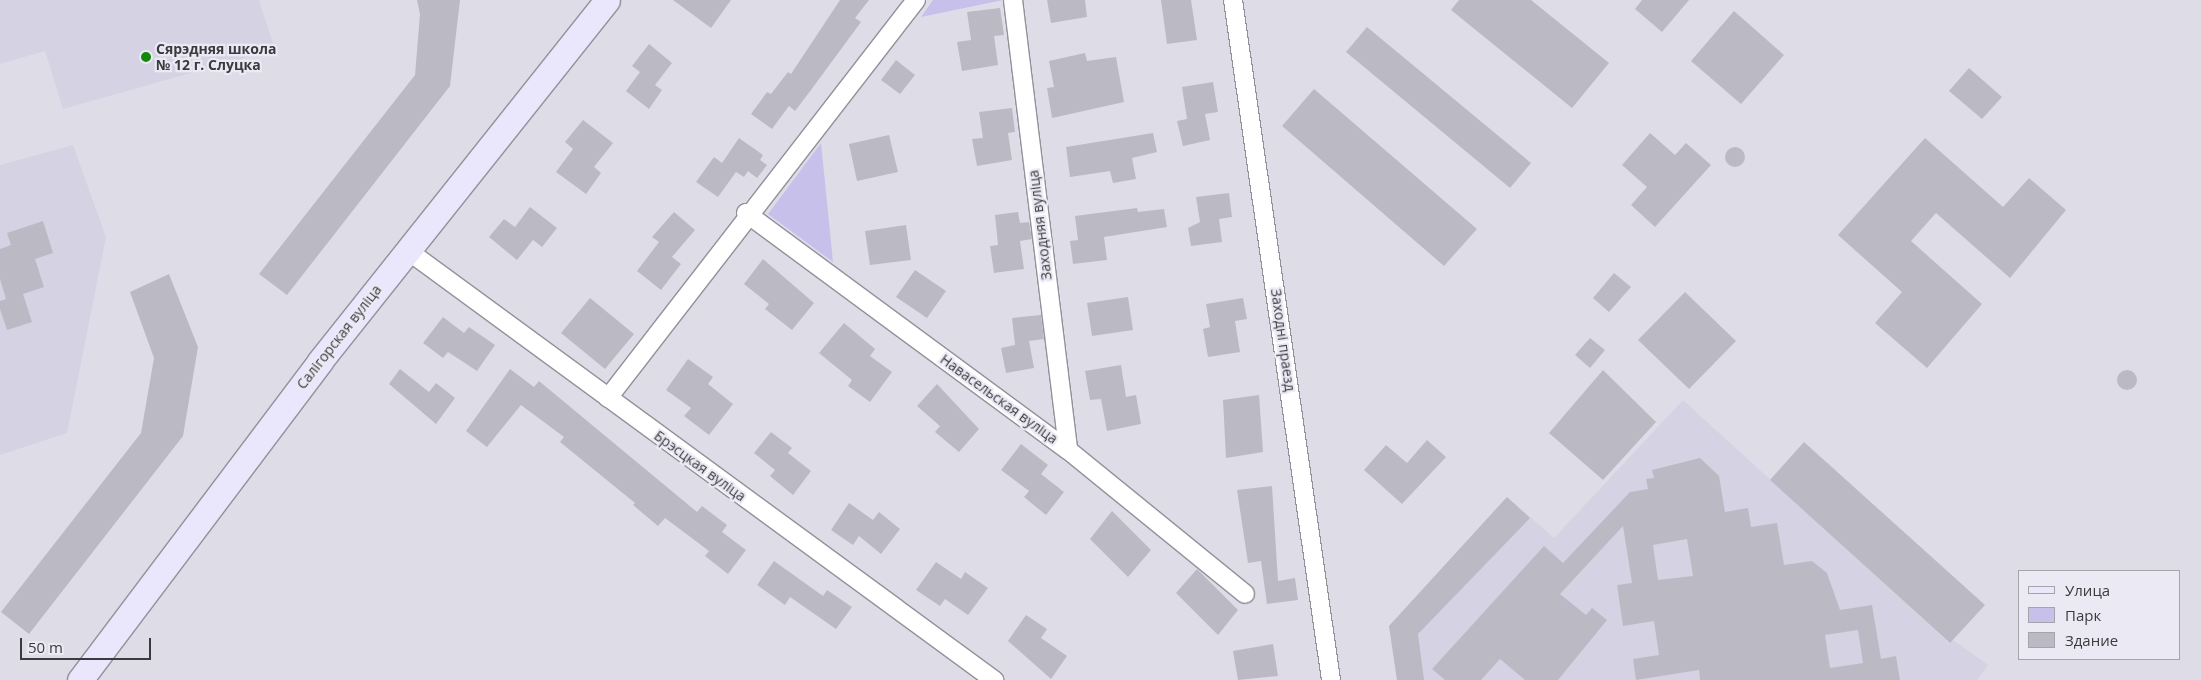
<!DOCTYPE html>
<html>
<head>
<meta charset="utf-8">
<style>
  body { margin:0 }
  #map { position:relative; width:2201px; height:680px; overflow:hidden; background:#dedde7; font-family:"Open Sans",sans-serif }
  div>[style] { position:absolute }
  .built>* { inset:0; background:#d4d2e3 }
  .green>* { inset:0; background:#c7c0ea }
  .building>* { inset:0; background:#bbbac4 }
  .round { border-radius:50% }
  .roads { filter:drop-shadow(1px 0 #92919a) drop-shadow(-1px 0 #92919a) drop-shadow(0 1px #92919a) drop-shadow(0 -1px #92919a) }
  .street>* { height:18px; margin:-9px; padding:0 9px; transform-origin:9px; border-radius:9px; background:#fff }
  .secondary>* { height:25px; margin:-12.5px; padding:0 12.5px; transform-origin:12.5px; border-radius:12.5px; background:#eae6fc }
  .dots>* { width:14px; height:14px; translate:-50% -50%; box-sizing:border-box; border:2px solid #ebeaf4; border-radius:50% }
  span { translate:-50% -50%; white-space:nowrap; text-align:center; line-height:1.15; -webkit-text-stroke:4.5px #ebeaf4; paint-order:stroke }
  .poi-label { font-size:14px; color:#3b3a3e; font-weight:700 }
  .left { translate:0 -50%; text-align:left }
  .street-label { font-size:14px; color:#3b3a3e }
  .legend { position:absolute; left:2018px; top:570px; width:162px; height:90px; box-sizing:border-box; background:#ebeaf4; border:1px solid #a5a4ab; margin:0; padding:6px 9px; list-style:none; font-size:15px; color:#3b3a3e }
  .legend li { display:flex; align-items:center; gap:10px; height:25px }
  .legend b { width:25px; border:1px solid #a5a4ab }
  .scale { position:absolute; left:20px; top:638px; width:131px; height:22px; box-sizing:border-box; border:2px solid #3b3a3e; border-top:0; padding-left:6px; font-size:15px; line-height:18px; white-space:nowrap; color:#3b3a3e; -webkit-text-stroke:4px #ebeaf4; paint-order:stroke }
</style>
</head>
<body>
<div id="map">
  <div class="built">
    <i style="clip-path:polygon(0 0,259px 0,275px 49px,63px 109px,45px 51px,0 64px)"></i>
    <i style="clip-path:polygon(73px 145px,106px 237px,67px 433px,0 455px,0 165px)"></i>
    <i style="clip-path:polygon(1683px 400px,1949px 643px,1953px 640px,1988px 665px,1977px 680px,1397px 680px,1389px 626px,1507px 497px,1554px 538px)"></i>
  </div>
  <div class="green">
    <i style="clip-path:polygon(933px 0,1003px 0,921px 17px)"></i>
    <i style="clip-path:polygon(821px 143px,833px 262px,768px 214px)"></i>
  </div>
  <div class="building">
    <i style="clip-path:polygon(417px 0,460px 0,450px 86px,287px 295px,259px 274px,415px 75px,420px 14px)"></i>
    <i style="clip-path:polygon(673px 0,731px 0,711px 28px)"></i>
    <i style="clip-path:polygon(840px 0,869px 0,855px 18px,861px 22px,811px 90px,795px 111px,789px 106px,772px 129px,751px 114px,767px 92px,771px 94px,788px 72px,791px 74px)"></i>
    <i style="clip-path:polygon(1047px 0,1085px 0,1087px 17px,1051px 23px)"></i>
    <i style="clip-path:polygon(1161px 0,1191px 0,1197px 40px,1167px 44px)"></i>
    <i style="clip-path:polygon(1459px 0,1531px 0,1609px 63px,1572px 108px,1451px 10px)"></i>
    <i style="clip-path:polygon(1642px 0,1689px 0,1662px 32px,1635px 9px)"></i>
    <i style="clip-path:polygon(1000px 8px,1004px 35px,994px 36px,998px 65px,962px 71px,957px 42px,971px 40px,967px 12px)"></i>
    <i style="clip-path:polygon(1734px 11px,1784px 55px,1741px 104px,1691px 61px)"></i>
    <i style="clip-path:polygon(1367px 27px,1531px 163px,1510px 188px,1346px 52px)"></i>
    <i style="clip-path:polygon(649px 44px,672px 63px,655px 85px,662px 90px,649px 109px,626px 91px,640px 72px,632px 66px)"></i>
    <i style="clip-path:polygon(1085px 53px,1087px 61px,1116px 57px,1124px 102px,1052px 118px,1047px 88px,1054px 87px,1049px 61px)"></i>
    <i style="clip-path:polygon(896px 60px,915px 75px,900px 94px,881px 80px)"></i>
    <i style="clip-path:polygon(1969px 68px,2002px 97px,1982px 119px,1949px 91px)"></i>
    <i style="clip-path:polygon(1213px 82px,1218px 112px,1205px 114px,1210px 140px,1183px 146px,1177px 121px,1187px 119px,1182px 87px)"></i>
    <i style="clip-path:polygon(1314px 89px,1477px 229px,1444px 266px,1282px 126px)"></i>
    <i style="clip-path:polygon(1012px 108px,1015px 132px,1008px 133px,1012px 160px,977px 166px,972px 139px,983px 138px,979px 112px)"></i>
    <i style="clip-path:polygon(583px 120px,613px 143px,594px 167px,601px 173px,586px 194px,556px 172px,573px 149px,565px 142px)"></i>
    <i style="clip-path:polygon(1153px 133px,1157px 152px,1132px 158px,1136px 179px,1113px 183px,1110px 171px,1070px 177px,1066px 147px)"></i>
    <i style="clip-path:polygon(1650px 133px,1675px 155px,1686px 143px,1711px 165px,1655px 227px,1631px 205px,1647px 187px,1622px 165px)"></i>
    <i style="clip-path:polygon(889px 135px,898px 172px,857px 181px,849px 144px)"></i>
    <i style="clip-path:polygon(739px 138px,763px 155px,760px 160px,767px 165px,757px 178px,748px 171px,744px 177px,736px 172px,718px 197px,696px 182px,714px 157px,722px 163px)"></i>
    <i style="clip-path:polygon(1925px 138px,2003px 207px,2029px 178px,2066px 210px,2010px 278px,1936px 213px,1911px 241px,1982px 304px,1927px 368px,1875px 323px,1902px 292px,1838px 235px)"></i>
    <i class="round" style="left:1725px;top:147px;width:20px;height:20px"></i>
    <i style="clip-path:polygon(1229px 193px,1232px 217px,1219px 219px,1222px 242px,1191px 246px,1188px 228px,1200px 222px,1196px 197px)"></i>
    <i style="clip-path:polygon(530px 207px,557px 228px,542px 247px,533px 240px,517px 260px,489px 237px,504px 219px,515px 227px)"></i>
    <i style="clip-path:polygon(1137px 208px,1138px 212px,1164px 209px,1167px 227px,1104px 237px,1107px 260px,1073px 264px,1070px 241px,1078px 240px,1075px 216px)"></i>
    <i style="clip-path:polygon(674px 212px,695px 230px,672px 257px,681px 264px,661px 290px,637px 271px,659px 242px,652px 237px)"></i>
    <i style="clip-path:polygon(1018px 212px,1020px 223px,1029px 222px,1032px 239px,1020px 241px,1024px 269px,994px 273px,990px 246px,998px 245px,995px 215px)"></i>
    <i style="clip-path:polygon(43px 221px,53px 253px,35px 259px,44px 287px,23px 294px,32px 322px,7px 330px,0 309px,0 301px,6px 299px,0 279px,0 249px,11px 245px,7px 233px)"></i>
    <i style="clip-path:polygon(906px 225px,911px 260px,870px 265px,865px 231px)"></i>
    <i style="clip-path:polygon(763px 259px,814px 303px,792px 330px,765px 309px,769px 304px,744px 284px)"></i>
    <i style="clip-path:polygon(915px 270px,946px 291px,927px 318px,896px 297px)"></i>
    <i style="clip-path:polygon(1614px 273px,1631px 287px,1609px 312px,1593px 298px)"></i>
    <i style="clip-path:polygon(169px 274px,198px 347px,183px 436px,29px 634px,1px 612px,141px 433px,154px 358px,130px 292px)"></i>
    <i style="clip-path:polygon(1685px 292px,1736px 341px,1689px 389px,1638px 340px)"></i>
    <i style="clip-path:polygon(1128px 297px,1133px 330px,1092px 336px,1087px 303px)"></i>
    <i style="clip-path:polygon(590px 298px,634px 334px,605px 369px,561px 333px)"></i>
    <i style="clip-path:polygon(1243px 298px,1247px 319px,1235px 321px,1240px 352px,1208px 357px,1203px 329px,1210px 327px,1206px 304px)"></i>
    <i style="clip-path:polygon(1041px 315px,1044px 339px,1029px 341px,1034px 368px,1006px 373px,1001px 348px,1015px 345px,1012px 318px)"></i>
    <i style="clip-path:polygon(443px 317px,464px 333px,469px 327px,495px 345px,477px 371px,448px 352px,443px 358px,423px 343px)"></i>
    <i style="clip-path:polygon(844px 323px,875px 349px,870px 356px,892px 372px,870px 402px,848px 386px,852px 380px,819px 353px)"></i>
    <i style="clip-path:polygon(1590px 338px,1605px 350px,1590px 368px,1575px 355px)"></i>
    <i style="clip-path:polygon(688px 359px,713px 377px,708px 384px,733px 404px,709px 435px,684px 416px,691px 408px,666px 390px)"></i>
    <i style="clip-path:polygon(1121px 365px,1126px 397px,1136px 395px,1141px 424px,1107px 431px,1101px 399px,1090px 400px,1085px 371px)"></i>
    <i style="clip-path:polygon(400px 369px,429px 392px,436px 383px,455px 398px,436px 424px,389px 384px)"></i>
    <i style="clip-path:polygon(510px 369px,534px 387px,539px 381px,697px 512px,702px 506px,727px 525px,722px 532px,746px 550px,728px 574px,705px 556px,709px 551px,665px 518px,658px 526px,633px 505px,635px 503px,560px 442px,564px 437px,521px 405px,487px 447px,466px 431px)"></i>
    <i style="clip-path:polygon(1603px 370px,1656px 422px,1603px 480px,1549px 433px)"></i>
    <i class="round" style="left:2117px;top:370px;width:20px;height:20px"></i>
    <i style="clip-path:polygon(937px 384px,979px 429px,959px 452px,935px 432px,940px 426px,917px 406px)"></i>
    <i style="clip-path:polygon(1259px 395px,1263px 452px,1226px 458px,1223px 400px)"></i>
    <i style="clip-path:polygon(771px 432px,792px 448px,788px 453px,811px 471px,793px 495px,770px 476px,775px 470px,754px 453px)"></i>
    <i style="clip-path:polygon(1427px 440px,1446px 457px,1402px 504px,1364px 470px,1386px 445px,1407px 463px)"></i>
    <i style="clip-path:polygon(1804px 442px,1985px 605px,1950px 643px,1770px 480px)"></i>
    <i style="clip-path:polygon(1021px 444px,1048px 465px,1041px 474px,1064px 492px,1046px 515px,1024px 497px,1029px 491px,1001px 470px)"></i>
    <i style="clip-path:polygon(evenodd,1700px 458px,1719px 476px,1725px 512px,1748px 508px,1751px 527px,1777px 523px,1784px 565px,1812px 561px,1827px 573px,1840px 610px,1872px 605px,1881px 659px,1896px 656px,1900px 680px,1700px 680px,1699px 670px,1636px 680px,1633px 659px,1659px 655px,1654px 621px,1623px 626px,1617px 585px,1632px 583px,1623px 526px,1560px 594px,1586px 615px,1592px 608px,1607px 620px,1558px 680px,1525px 680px,1500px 659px,1481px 680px,1445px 680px,1432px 669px,1544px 546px,1563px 563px,1630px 492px,1648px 489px,1646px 479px,1654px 478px,1652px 470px,1700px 458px,1687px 539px,1693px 576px,1658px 580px,1653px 545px,1687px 539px,1700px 458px,1858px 630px,1863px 663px,1830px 668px,1825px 635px,1858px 630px)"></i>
    <i style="clip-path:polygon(1272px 486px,1278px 581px,1295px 578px,1298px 600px,1267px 604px,1261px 561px,1248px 563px,1237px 490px)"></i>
    <i style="clip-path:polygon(1507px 497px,1530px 518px,1418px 634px,1424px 680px,1397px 680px,1389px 626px)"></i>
    <i style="clip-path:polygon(849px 503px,873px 520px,879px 512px,900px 529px,881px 554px,859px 536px,853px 545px,831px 530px)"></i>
    <i style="clip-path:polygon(1112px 511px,1151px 550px,1128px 577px,1090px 539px)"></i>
    <i style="clip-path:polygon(774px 561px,823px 596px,827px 590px,852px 607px,836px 629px,790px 597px,785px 605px,757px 585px)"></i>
    <i style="clip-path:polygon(936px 562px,961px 579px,965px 572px,988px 588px,968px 615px,945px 599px,940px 606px,916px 590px)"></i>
    <i style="clip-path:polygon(1197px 569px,1238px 610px,1218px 635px,1176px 593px)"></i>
    <i style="clip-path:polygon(1026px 615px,1047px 629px,1041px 638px,1067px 656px,1051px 679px,1008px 641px)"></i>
    <i style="clip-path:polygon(1273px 644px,1278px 676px,1238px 680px,1233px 651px)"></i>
  </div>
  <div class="roads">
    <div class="street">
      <i style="left:1013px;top:0;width:453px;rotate:83deg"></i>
      <i style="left:1233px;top:0;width:687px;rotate:81.8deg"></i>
      <i style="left:746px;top:213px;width:400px;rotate:36.4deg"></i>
      <i style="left:1068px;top:450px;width:228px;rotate:39.1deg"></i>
      <i style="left:407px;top:250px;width:728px;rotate:36.22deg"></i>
      <i style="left:608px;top:398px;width:503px;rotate:-52.26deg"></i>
    </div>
    <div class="secondary">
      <i style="left:80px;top:680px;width:399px;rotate:-53deg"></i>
      <i style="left:320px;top:361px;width:461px;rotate:-51.5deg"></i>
    </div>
  </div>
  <div class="dots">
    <i style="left:146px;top:57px;background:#148809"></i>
  </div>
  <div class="poi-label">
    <span class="left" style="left:156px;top:57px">Сярэдняя школа<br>№ 12 г. Слуцка</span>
  </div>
  <div class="street-label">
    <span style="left:1040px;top:225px;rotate:-97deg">Заходняя вуліца</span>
    <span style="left:339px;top:337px;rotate:-52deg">Салігорская вуліца</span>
    <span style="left:1283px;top:340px;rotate:82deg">Заходні праезд</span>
    <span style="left:999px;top:399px;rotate:36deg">Навасельская вуліца</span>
    <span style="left:700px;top:466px;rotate:36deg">Брэсцкая вуліца</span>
  </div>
  <ul class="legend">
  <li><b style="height:6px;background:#eae6fc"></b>Улица</li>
  <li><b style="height:14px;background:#c7c0ea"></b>Парк</li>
  <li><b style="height:14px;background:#bbbac4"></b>Здание</li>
  </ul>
  <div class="scale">50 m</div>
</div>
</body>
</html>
